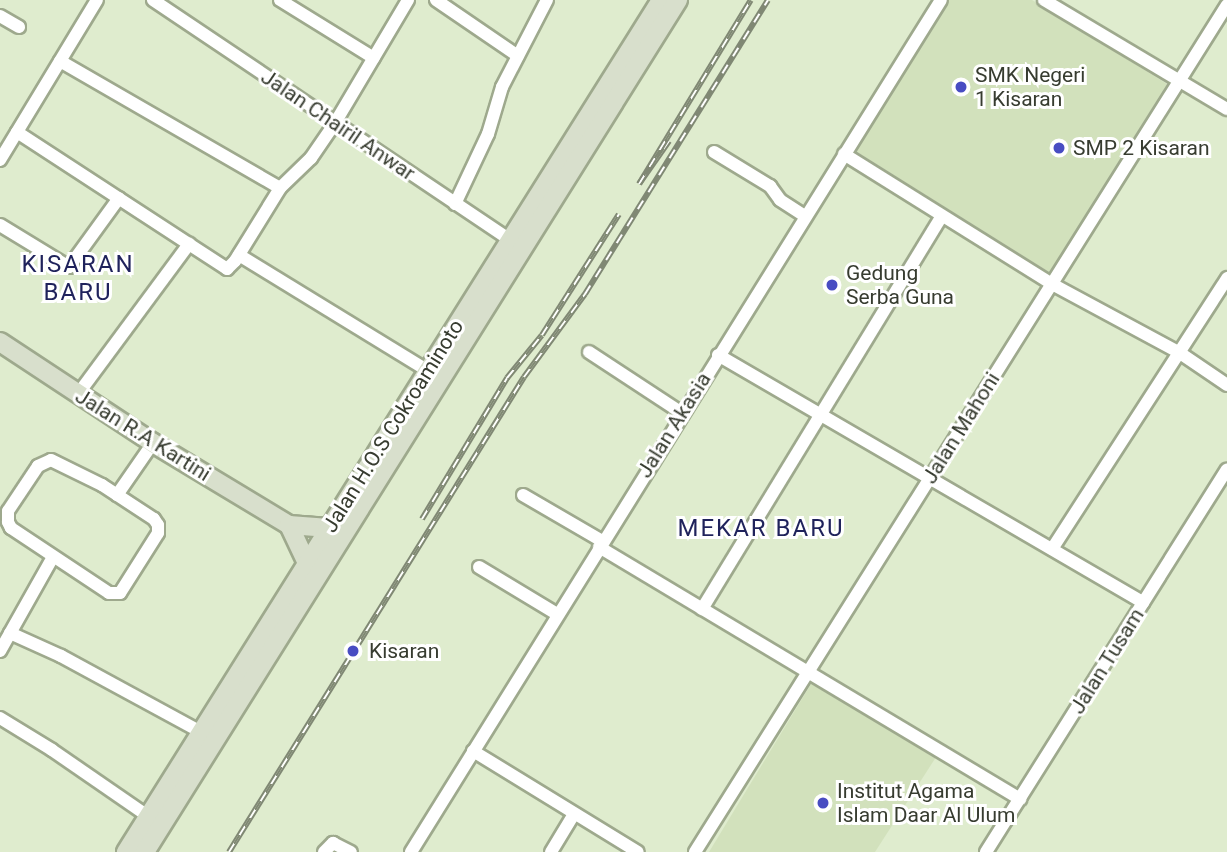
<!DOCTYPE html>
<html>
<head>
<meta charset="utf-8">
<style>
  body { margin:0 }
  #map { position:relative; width:1227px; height:852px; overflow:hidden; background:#dfecce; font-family:Roboto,sans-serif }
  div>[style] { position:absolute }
  .built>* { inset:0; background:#d2e1bc }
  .roads { filter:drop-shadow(2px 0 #9ea98d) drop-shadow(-2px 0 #9ea98d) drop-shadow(0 2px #9ea98d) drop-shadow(0 -2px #9ea98d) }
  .street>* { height:12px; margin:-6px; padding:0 6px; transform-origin:6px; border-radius:6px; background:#fff }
  .secondary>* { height:18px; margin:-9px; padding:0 9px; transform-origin:9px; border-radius:9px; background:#d8dfcc }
  .rail>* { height:6px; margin-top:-3px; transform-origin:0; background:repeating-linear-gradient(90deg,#fff 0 10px,#808874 0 20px); box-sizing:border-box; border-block:2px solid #808874 }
  .dots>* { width:19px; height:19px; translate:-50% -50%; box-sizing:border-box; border:4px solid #fff; border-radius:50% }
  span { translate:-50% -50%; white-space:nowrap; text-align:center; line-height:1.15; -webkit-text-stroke:6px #fff; paint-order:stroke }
  .poi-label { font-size:21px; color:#373c30 }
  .left { translate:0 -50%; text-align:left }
  .street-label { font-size:21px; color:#373c30 }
  .quarter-label { font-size:24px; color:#1f225b; letter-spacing:2px }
</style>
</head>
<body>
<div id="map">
  <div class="built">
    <i style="clip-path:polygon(948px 0,1032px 0,1167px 84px,1050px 273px,854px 152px)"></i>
    <i style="clip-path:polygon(811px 684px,938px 754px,875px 852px,709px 852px)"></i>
  </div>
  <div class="roads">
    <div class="street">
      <i style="left:153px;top:0;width:439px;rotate:33.9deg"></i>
      <i style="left:280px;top:0;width:110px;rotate:31.7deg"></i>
      <i style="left:436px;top:0;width:99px;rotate:34.3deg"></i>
      <i style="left:1044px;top:0;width:213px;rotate:30.8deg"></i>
      <i style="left:0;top:16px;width:22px;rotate:30deg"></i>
      <i style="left:60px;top:61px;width:254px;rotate:30deg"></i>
      <i style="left:17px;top:132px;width:251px;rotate:33.1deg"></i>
      <i style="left:227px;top:269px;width:11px;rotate:-45deg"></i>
      <i style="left:235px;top:261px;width:86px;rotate:-58.3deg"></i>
      <i style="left:280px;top:188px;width:43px;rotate:-44.1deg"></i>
      <i style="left:311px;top:158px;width:42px;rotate:-55.6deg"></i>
      <i style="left:335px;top:123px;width:143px;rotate:-59.3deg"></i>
      <i style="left:714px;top:152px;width:66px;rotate:31.3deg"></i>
      <i style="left:770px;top:186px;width:17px;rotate:54deg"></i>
      <i style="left:780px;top:200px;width:30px;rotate:33deg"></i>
      <i style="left:844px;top:154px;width:245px;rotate:32deg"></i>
      <i style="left:1052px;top:284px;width:145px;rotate:28.3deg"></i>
      <i style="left:1180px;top:353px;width:57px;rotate:34.2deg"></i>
      <i style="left:0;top:160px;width:187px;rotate:-58.8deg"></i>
      <i style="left:455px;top:204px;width:77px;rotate:-64.8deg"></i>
      <i style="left:488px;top:134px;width:49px;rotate:-73.4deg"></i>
      <i style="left:502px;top:87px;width:98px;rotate:-62.7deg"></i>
      <i style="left:0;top:225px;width:81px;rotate:31.3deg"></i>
      <i style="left:69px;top:267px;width:85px;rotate:-54.1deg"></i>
      <i style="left:239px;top:255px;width:222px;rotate:31.5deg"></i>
      <i style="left:589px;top:352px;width:111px;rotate:33.3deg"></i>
      <i style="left:718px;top:355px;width:492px;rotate:30.2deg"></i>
      <i style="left:78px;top:394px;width:187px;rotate:-53.5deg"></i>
      <i style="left:51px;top:460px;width:57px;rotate:26.1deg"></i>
      <i style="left:102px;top:485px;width:62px;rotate:33.2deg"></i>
      <i style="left:154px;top:519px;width:7px;rotate:56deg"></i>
      <i style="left:158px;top:525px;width:8px;rotate:90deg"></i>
      <i style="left:158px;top:533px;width:71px;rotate:122.3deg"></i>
      <i style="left:120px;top:593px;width:11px;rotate:180deg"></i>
      <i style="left:109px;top:593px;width:118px;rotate:-146.4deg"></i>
      <i style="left:11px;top:528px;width:7px;rotate:-117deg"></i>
      <i style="left:8px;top:522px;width:11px;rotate:-90deg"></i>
      <i style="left:8px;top:511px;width:54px;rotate:-56.3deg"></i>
      <i style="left:38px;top:466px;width:14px;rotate:-25deg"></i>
      <i style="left:117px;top:495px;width:63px;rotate:-55.3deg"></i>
      <i style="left:523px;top:495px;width:91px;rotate:30.2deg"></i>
      <i style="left:599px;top:547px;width:491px;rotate:30.9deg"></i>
      <i style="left:1052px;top:549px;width:323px;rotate:-57.1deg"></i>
      <i style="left:479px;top:567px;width:91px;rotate:31.1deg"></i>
      <i style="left:702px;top:609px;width:460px;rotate:-58.6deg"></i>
      <i style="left:10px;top:633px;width:56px;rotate:24.3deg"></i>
      <i style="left:61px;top:656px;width:159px;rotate:28.5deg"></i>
      <i style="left:0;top:651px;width:108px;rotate:-60.6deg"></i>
      <i style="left:0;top:718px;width:61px;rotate:31.6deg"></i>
      <i style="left:52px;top:750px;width:118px;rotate:34.6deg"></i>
      <i style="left:473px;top:751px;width:193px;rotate:31.5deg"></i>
      <i style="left:324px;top:852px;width:13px;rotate:-45deg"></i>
      <i style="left:333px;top:843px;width:20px;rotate:27deg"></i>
      <i style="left:411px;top:852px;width:1003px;rotate:-58.12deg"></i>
      <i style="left:551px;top:852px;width:44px;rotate:-58.8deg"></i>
      <i style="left:695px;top:852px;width:1000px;rotate:-57.87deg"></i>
      <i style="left:986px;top:852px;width:452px;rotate:-57.8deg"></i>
    </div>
    <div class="secondary">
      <i style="left:0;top:342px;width:183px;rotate:33.4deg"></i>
      <i style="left:153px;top:443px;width:159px;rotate:31.1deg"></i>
      <i style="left:289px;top:525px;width:40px;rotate:4.3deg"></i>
      <i style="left:289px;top:525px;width:42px;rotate:64.7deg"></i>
      <i style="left:126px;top:852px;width:1006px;rotate:-57.87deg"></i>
      <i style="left:145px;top:852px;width:1005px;rotate:-57.97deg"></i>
    </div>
  </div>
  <div class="rail">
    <i style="left:669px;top:141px;width:52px;rotate:124.9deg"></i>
    <i style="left:639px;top:184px;width:215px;rotate:-58.7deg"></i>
    <i style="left:422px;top:519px;width:165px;rotate:-58.9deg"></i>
    <i style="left:507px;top:378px;width:55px;rotate:-50.9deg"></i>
    <i style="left:542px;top:335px;width:143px;rotate:-57.5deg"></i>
    <i style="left:229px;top:852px;width:559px;rotate:-58.16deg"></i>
    <i style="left:524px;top:377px;width:103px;rotate:-53.7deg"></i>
    <i style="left:585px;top:294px;width:346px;rotate:-58.1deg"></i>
  </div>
  <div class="dots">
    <i style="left:961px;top:87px;background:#484cc2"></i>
    <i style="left:1059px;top:148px;background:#484cc2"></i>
    <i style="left:832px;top:285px;background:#484cc2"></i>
    <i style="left:353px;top:651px;background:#484cc2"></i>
    <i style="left:823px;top:803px;background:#484cc2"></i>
  </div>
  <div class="poi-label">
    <span class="left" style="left:975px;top:87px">SMK Negeri<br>1 Kisaran</span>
    <span class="left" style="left:1073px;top:148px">SMP 2 Kisaran</span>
    <span class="left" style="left:846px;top:285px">Gedung<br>Serba Guna</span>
    <span class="left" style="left:369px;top:651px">Kisaran</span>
    <span class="left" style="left:837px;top:803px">Institut Agama<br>Islam Daar Al Ulum</span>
  </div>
  <div class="street-label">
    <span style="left:338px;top:125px;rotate:34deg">Jalan Chairil Anwar</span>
    <span style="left:674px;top:425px;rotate:-58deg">Jalan Akasia</span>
    <span style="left:393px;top:426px;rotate:-58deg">Jalan H.O.S Cokroaminoto</span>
    <span style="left:961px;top:428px;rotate:-58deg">Jalan Mahoni</span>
    <span style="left:143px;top:435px;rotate:32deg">Jalan R.A Kartini</span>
    <span style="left:1107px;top:661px;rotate:-58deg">Jalan Tusam</span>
  </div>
  <div class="quarter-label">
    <span style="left:78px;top:279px">KISARAN<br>BARU</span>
    <span style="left:761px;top:529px">MEKAR BARU</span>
  </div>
</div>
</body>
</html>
